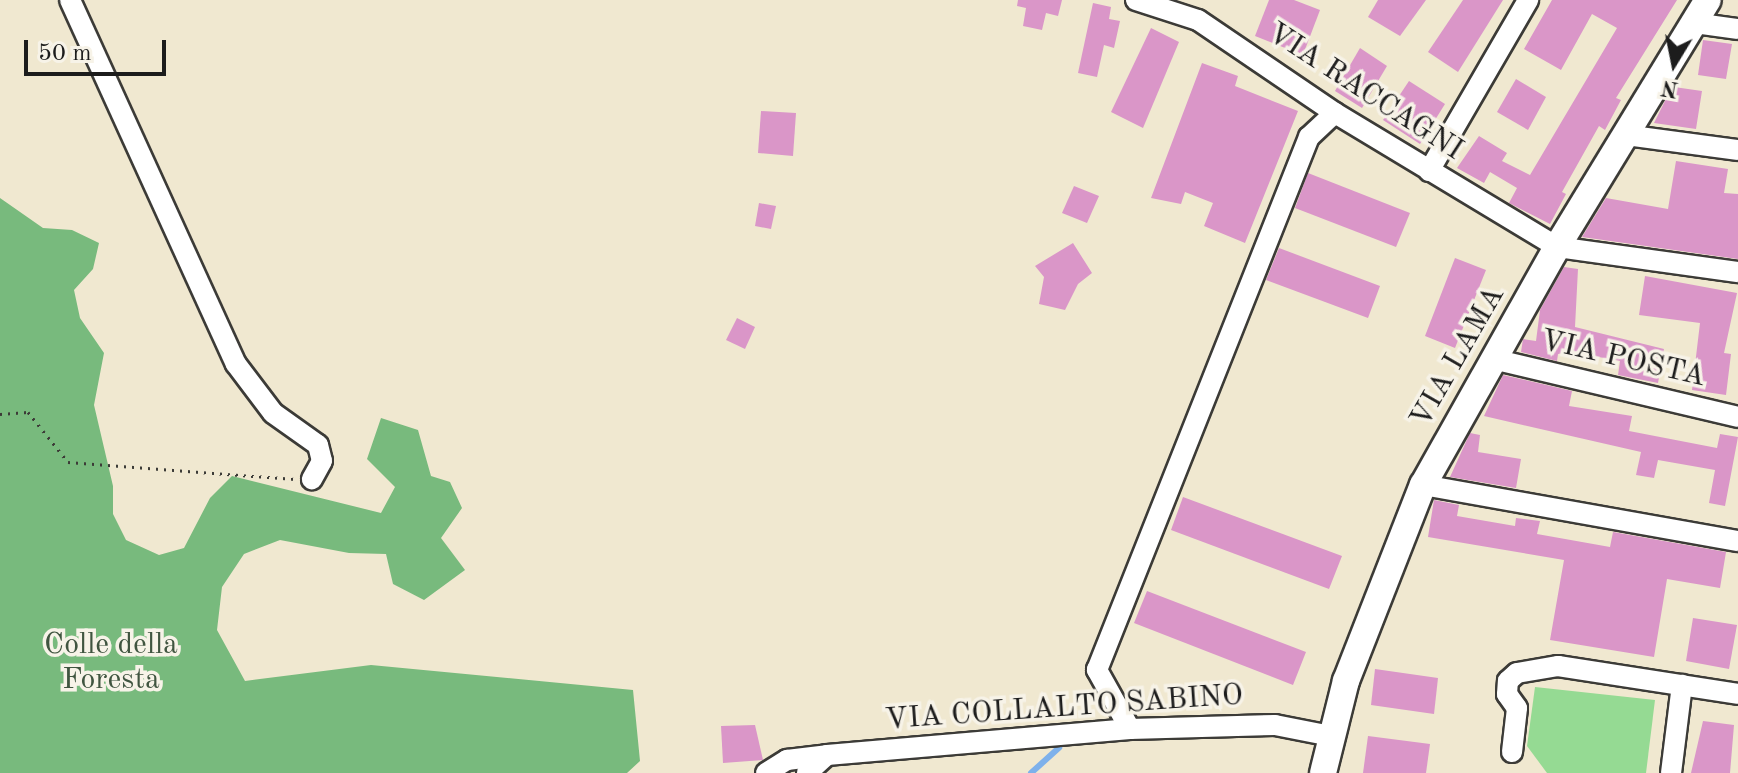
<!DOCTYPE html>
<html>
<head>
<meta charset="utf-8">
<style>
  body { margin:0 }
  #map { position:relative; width:1738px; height:773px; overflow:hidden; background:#f0e8d0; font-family:"Old Standard TT",serif }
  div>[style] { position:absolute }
  .green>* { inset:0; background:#95da93 }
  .forest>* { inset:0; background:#78ba7d }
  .stream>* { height:6px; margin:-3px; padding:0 3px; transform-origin:3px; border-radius:3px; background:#7eb1eb }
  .building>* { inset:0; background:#da96c8 }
  .path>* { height:3px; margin-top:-1.5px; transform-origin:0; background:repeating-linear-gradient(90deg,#3c3b37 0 2px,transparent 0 8px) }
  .roads { filter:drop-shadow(2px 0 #3c3b37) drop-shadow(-2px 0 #3c3b37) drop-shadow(0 2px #3c3b37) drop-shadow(0 -2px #3c3b37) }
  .minor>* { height:20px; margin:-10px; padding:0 10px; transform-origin:10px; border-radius:10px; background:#fff }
  .major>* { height:26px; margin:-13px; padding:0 13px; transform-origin:13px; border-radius:13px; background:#fff }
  span { translate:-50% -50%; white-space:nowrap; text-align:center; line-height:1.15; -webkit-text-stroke:7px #f7f3e8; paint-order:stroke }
  .street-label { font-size:30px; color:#1c1c1c }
  .park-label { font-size:30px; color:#405540 }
  .north { position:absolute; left:1634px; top:24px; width:80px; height:80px; -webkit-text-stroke:6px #f7f3e8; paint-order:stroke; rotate:190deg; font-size:22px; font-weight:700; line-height:32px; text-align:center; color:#1c1c1c }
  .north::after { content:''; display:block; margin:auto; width:28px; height:36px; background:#1c1c1c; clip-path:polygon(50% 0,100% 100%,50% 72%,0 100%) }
  .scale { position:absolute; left:24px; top:40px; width:142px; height:36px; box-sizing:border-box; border:4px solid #1c1c1c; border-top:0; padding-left:10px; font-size:24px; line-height:28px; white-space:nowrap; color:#1c1c1c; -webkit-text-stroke:6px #f7f3e8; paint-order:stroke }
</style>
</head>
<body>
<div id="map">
  <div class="green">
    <i style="clip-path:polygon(1535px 687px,1655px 700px,1646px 773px,1547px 773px,1527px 746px)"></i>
  </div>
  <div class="forest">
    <i style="clip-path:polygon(0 198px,43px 228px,72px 230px,99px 243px,93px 269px,74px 290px,80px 318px,104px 353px,94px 405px,113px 486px,113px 514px,126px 540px,159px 555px,184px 548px,210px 498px,232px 476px,381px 513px,395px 487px,367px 459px,381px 418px,418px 430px,431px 476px,450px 482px,462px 508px,441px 538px,465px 570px,424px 600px,393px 584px,386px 554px,349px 553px,280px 540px,244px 554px,222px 587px,217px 630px,245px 681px,371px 665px,633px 690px,640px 761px,627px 773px,0 773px)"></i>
  </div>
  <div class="stream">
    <i style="left:1031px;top:773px;width:38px;rotate:-42deg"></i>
  </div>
  <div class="building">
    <i style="clip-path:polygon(1018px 0,1062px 0,1058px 16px,1046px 13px,1042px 30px,1023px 26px,1026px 8px,1017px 6px)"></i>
    <i style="clip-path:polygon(1269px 0,1294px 0,1320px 10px,1303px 55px,1255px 36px)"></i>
    <i style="clip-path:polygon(1378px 0,1426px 0,1400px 36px,1368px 17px)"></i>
    <i style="clip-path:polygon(1463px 0,1503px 0,1458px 72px,1428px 52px)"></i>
    <i style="clip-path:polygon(1552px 0,1677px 0,1616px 98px,1621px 100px,1605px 130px,1599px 126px,1562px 192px,1566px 194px,1550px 224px,1509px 203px,1517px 188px,1490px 172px,1484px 183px,1457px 168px,1479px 136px,1507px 153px,1502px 161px,1530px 175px,1617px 28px,1592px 14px,1561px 70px,1524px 49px)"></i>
    <i style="clip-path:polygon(1093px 3px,1111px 7px,1109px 19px,1120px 21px,1114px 48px,1104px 45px,1097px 77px,1078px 73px)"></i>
    <i style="clip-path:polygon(1151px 28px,1179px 42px,1143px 128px,1111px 112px)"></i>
    <i style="clip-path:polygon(1703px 40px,1732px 44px,1726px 79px,1698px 75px)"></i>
    <i style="clip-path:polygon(1360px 48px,1387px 66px,1362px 108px,1335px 91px)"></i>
    <i style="clip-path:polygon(1202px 63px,1238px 76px,1235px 86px,1298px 111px,1245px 243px,1204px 226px,1213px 203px,1185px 192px,1181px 204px,1151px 198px)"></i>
    <i style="clip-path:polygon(1516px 79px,1546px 97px,1528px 130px,1497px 112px)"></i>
    <i style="clip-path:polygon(1409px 81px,1445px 104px,1420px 144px,1383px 120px)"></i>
    <i style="clip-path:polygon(1674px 87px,1702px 91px,1696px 129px,1654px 123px,1667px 97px,1673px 98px)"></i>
    <i style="clip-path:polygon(761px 111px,796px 113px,793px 156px,758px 153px)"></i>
    <i style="clip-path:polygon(1676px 161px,1728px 169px,1724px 193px,1738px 194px,1738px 259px,1582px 237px,1606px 198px,1668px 209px)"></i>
    <i style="clip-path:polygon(1308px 173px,1410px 213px,1396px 247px,1295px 208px)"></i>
    <i style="clip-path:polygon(1074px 186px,1099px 196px,1087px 223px,1062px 213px)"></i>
    <i style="clip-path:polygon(759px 203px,776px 206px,771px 229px,755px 226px)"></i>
    <i style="clip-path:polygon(1073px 243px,1092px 273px,1078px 284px,1065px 310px,1039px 304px,1044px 277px,1035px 266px)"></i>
    <i style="clip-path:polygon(1279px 248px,1380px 286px,1368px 318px,1266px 280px)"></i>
    <i style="clip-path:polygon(1455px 258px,1486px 270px,1455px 348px,1425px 336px)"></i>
    <i style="clip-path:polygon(1564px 267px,1578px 269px,1575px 327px,1664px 349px,1658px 383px,1618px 375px,1620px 361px,1572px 352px,1558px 354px,1557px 361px,1521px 352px,1523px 339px,1536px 341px,1540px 310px)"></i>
    <i style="clip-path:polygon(1645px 276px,1737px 293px,1724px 353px,1731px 354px,1726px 395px,1692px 390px,1700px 323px,1639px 315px)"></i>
    <i style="clip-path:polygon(737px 318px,755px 327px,745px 349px,726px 340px)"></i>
    <i style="clip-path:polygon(1503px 375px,1572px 391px,1569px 406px,1632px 416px,1629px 431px,1717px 448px,1720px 434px,1738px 437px,1725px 506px,1709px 503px,1715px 470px,1658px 460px,1654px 478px,1636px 475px,1641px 452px,1484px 416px)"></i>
    <i style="clip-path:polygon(1470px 433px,1480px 435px,1478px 452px,1521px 459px,1516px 488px,1450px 477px)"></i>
    <i style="clip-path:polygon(1183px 497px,1342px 556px,1329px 589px,1171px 530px)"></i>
    <i style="clip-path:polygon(1434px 500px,1459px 505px,1457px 516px,1515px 526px,1516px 518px,1540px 521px,1537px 534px,1610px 547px,1613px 532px,1726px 552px,1720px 588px,1667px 579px,1654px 657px,1550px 640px,1564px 560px,1428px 537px)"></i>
    <i style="clip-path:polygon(1147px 591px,1306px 652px,1293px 685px,1134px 623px)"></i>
    <i style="clip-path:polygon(1693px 618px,1737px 625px,1729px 669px,1686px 661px)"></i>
    <i style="clip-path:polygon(1375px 669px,1438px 678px,1434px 714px,1371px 705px)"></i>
    <i style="clip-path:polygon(1703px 721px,1734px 725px,1730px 773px,1691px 773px)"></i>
    <i style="clip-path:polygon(755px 725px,763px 760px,723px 763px,721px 726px)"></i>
    <i style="clip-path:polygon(1368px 736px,1430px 744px,1426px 773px,1363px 773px)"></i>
  </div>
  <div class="path">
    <i style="left:0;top:414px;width:28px;rotate:-4deg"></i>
    <i style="left:28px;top:412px;width:64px;rotate:51.3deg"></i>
    <i style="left:68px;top:462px;width:228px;rotate:4.3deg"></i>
  </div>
  <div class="roads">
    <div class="minor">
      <i style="left:70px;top:0;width:400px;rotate:65.5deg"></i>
      <i style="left:236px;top:364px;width:61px;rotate:52.9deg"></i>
      <i style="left:273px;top:413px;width:55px;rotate:35.4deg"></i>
      <i style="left:318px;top:445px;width:16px;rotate:76deg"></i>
      <i style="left:322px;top:461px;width:21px;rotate:119deg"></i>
      <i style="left:1136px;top:0;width:65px;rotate:17.9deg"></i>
      <i style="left:1198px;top:20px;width:166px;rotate:34.2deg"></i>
      <i style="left:1335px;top:113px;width:259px;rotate:31.1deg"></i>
      <i style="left:1557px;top:247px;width:183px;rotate:7.9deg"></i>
      <i style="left:1694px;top:23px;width:44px;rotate:7.8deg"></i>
      <i style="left:1625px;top:135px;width:114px;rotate:7.6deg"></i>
      <i style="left:1429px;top:171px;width:198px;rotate:-59.9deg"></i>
      <i style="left:1493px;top:359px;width:252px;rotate:13.3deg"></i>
      <i style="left:1423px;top:485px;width:320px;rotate:10.1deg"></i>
      <i style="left:1130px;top:729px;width:68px;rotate:-119.2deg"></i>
      <i style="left:1097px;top:670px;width:574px;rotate:-68.31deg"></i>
      <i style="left:1309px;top:137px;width:35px;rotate:-43deg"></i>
      <i style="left:1512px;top:752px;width:44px;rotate:-83.5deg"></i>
      <i style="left:1517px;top:708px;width:17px;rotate:-126deg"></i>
      <i style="left:1507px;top:694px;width:13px;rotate:-86deg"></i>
      <i style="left:1508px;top:681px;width:12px;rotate:-42deg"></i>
      <i style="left:1517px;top:673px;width:42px;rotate:-9.7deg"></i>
      <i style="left:1558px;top:666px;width:182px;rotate:8.8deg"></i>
      <i style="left:766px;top:773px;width:25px;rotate:-32deg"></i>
      <i style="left:787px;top:760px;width:40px;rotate:-7.1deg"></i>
      <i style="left:807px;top:773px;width:27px;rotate:-42deg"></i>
      <i style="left:827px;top:755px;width:304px;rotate:-4.9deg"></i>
      <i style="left:1130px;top:729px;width:145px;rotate:-1.6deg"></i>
      <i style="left:1275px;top:725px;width:57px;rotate:11.1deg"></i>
      <i style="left:1671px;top:773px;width:89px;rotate:-82.9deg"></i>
    </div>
    <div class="major">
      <i style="left:1323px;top:773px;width:95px;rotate:-76deg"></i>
      <i style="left:1346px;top:681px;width:211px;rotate:-68.6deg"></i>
      <i style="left:1423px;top:485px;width:273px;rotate:-60.6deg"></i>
      <i style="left:1557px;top:247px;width:289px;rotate:-58.6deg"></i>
    </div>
  </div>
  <div class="street-label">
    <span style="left:1365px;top:92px;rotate:33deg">VIA RACCAGNI</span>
    <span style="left:1458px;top:357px;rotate:-60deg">VIA LAMA</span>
    <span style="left:1623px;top:359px;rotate:13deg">VIA POSTA</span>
    <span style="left:1064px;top:708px;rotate:-4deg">VIA COLLALTO SABINO</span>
  </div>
  <div class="park-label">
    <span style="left:111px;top:662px">Colle della<br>Foresta</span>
  </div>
  <div class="north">N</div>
  <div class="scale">50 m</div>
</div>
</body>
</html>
